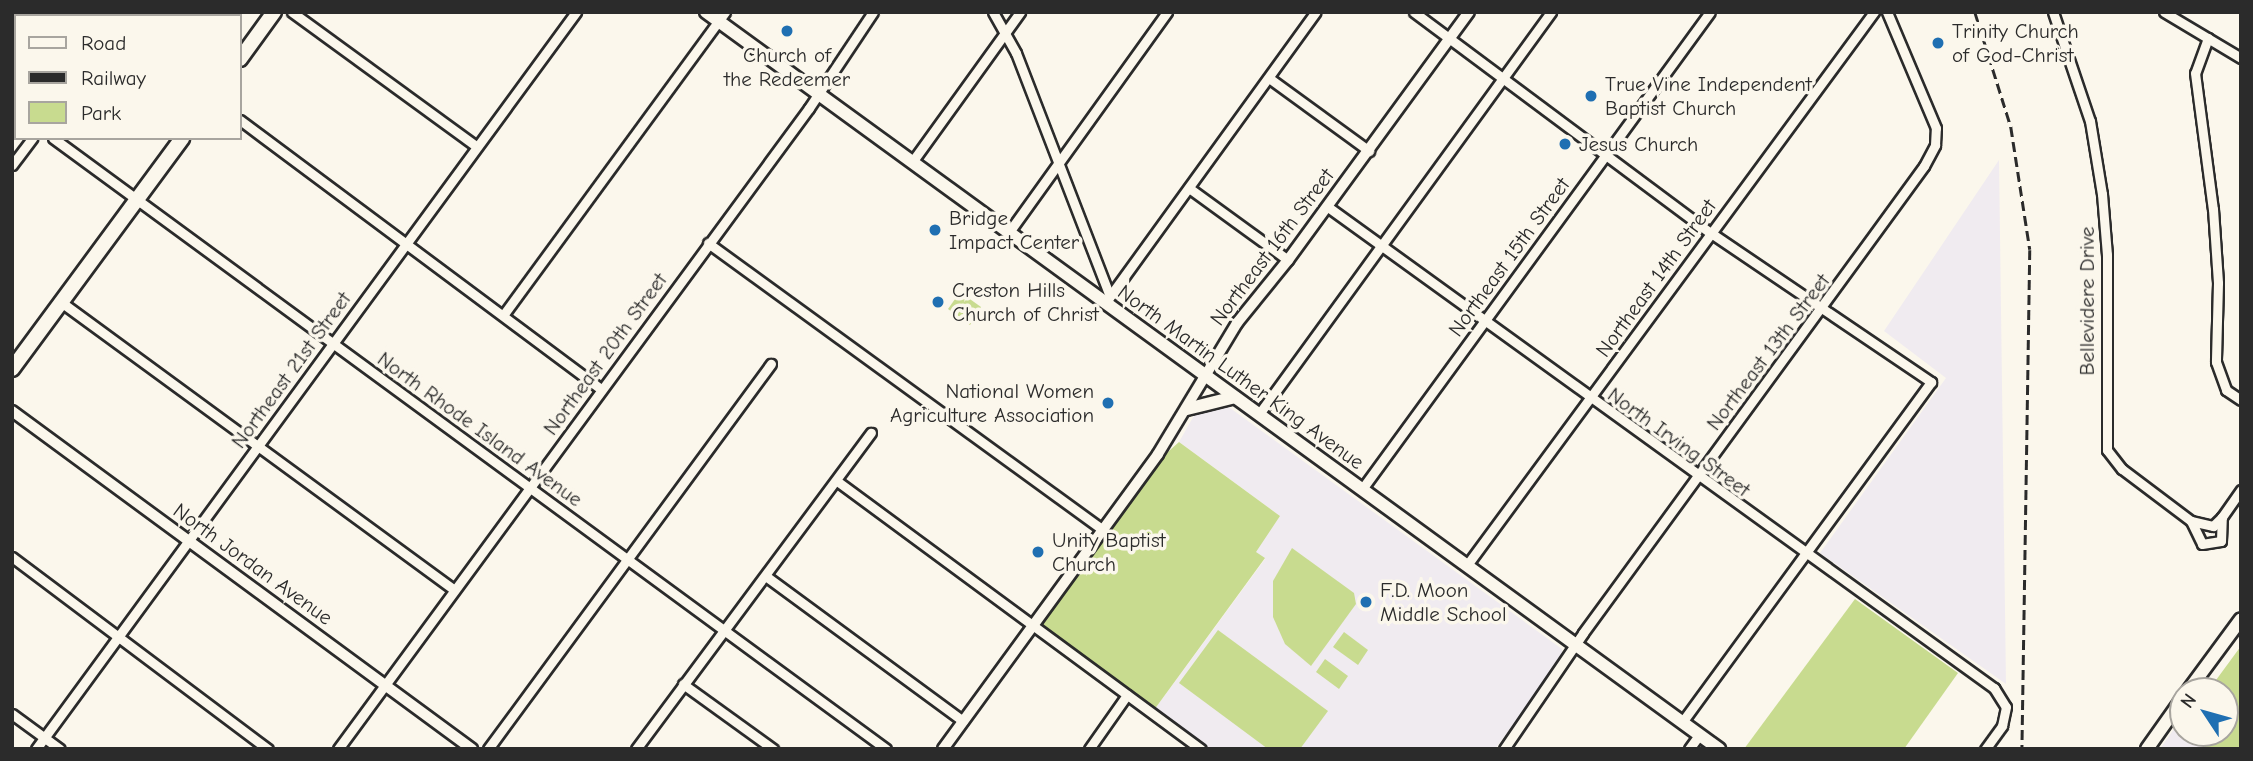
<!DOCTYPE html>
<html>
<head>
<meta charset="utf-8">
<style>
  body { margin:0 }
  #map { position:relative; width:2253px; height:761px; overflow:hidden; background:#fbf7ec; font-family:"Comic Neue",sans-serif }
  div>[style] { position:absolute }
  .built>* { inset:0; background:#f0ebf0 }
  .green>* { inset:0; background:#c8db8f }
  .roads { filter:drop-shadow(2px 0 #2b2b2b) drop-shadow(-2px 0 #2b2b2b) drop-shadow(0 2px #2b2b2b) drop-shadow(0 -2px #2b2b2b) }
  .minor>* { height:9px; margin:-4.5px; padding:0 4.5px; transform-origin:4.5px; border-radius:4.5px; background:#fbf7ec }
  .tertiary>* { height:10px; margin:-5px; padding:0 5px; transform-origin:5px; border-radius:5px; background:#fbf7ec }
  .secondary>* { height:12px; margin:-6px; padding:0 6px; transform-origin:6px; border-radius:6px; background:#fbf7ec }
  .primary>* { height:14px; margin:-7px; padding:0 7px; transform-origin:7px; border-radius:7px; background:#fbf7ec }
  .rail>* { height:2.5px; margin-top:-1.25px; transform-origin:0; background:repeating-linear-gradient(90deg,#2b2b2b 0 10px,transparent 0 15px) }
  .dots>* { width:19px; height:19px; translate:-50% -50%; box-sizing:border-box; border:4px solid #fbf7ec; border-radius:50% }
  span { translate:-50% -50%; white-space:nowrap; text-align:center; line-height:1.15; -webkit-text-stroke:7px #fbf7ec; paint-order:stroke }
  .poi-label { font-size:21px; color:#2b2b2b }
  .left { translate:0 -50%; text-align:left }
  .right { translate:-100% -50%; text-align:right }
  .street-label { font-size:21px; color:#2b2b2b }
  .frame { position:absolute; inset:0; border:14px solid #2b2b2b; pointer-events:none }
  .legend { position:absolute; left:14px; top:14px; width:228px; height:126px; box-sizing:border-box; background:#fbf7ec; border:2px solid #a8a59f; margin:0; padding:9px 12px; list-style:none; font-size:21px; color:#2b2b2b }
  .legend li { display:flex; align-items:center; gap:14px; height:35px }
  .legend b { width:35px; border:2px solid #a8a59f }
  .north { position:absolute; left:2169px; top:677px; width:70px; height:70px; box-sizing:border-box; background:#fbf7ec; border:2px solid #a8a59f; border-radius:50%; rotate:306deg; font-size:19px; font-weight:700; line-height:28px; text-align:center; color:#2b2b2b }
  .north::after { content:''; display:block; margin:auto; width:24px; height:32px; background:#1f6fb2; clip-path:polygon(50% 0,100% 100%,50% 72%,0 100%) }
</style>
</head>
<body>
<div id="map">
  <div class="built">
    <i style="clip-path:polygon(1999px 160px,2006px 684px,1820px 553px,1946px 378px,1884px 331px)"></i>
    <i style="clip-path:polygon(1226px 405px,1562px 649px,1562px 658px,1495px 749px,1208px 749px,1154px 710px,1265px 559px,1255px 552px,1280px 516px,1179px 442px,1196px 412px)"></i>
    <i style="clip-path:polygon(2176px 726px,2183px 733px,2208px 749px,2160px 749px)"></i>
  </div>
  <div class="green">
    <i style="clip-path:polygon(960px 292px,981px 307px,970px 325px,948px 309px)"></i>
    <i style="clip-path:polygon(1179px 442px,1280px 516px,1256px 552px,1265px 558px,1154px 710px,1041px 624px,1160px 459px)"></i>
    <i style="clip-path:polygon(1292px 548px,1354px 593px,1356px 604px,1311px 666px,1285px 644px,1273px 617px,1273px 581px)"></i>
    <i style="clip-path:polygon(1855px 599px,1958px 673px,1904px 749px,1744px 749px)"></i>
    <i style="clip-path:polygon(1218px 630px,1328px 711px,1300px 749px,1268px 749px,1179px 683px)"></i>
    <i style="clip-path:polygon(1344px 632px,1368px 650px,1358px 665px,1333px 647px)"></i>
    <i style="clip-path:polygon(2241px 646px,2241px 749px,2208px 749px,2186px 733px,2225px 733px,2225px 691px,2208px 691px)"></i>
    <i style="clip-path:polygon(1325px 659px,1348px 676px,1339px 689px,1316px 672px)"></i>
  </div>
  <div class="roads">
    <div class="minor">
      <i style="left:292px;top:12px;width:228px;rotate:36.1deg"></i>
      <i style="left:993px;top:12px;width:47px;rotate:60.7deg"></i>
      <i style="left:1016px;top:53px;width:261px;rotate:68.9deg"></i>
      <i style="left:1414px;top:12px;width:370px;rotate:36.7deg"></i>
      <i style="left:1711px;top:233px;width:266px;rotate:34.1deg"></i>
      <i style="left:1931px;top:382px;width:421px;rotate:126.2deg"></i>
      <i style="left:2053px;top:12px;width:115px;rotate:71.3deg"></i>
      <i style="left:2090px;top:121px;width:74px;rotate:80.7deg"></i>
      <i style="left:2102px;top:194px;width:61px;rotate:85.3deg"></i>
      <i style="left:2107px;top:255px;width:195px;rotate:90deg"></i>
      <i style="left:2107px;top:450px;width:24px;rotate:52deg"></i>
      <i style="left:2122px;top:469px;width:86px;rotate:37deg"></i>
      <i style="left:2191px;top:521px;width:25px;rotate:64deg"></i>
      <i style="left:2202px;top:544px;width:19px;rotate:-9deg"></i>
      <i style="left:2221px;top:541px;width:24px;rotate:-88deg"></i>
      <i style="left:2222px;top:517px;width:33px;rotate:-55deg"></i>
      <i style="left:2164px;top:12px;width:90px;rotate:30.9deg"></i>
      <i style="left:122px;top:16px;width:5px;rotate:-53deg"></i>
      <i style="left:2208px;top:38px;width:37px;rotate:110deg"></i>
      <i style="left:2195px;top:73px;width:137px;rotate:82.5deg"></i>
      <i style="left:2213px;top:209px;width:74px;rotate:86.1deg"></i>
      <i style="left:2218px;top:283px;width:79px;rotate:91.5deg"></i>
      <i style="left:2216px;top:362px;width:30px;rotate:70deg"></i>
      <i style="left:2226px;top:390px;width:18px;rotate:34deg"></i>
      <i style="left:1269px;top:78px;width:124px;rotate:36.1deg"></i>
      <i style="left:12px;top:109px;width:4px;rotate:27deg"></i>
      <i style="left:240px;top:120px;width:449px;rotate:36.7deg"></i>
      <i style="left:53px;top:138px;width:1033px;rotate:36.26deg"></i>
      <i style="left:912px;top:162px;width:185px;rotate:-54.2deg"></i>
      <i style="left:12px;top:165px;width:34px;rotate:-53deg"></i>
      <i style="left:1189px;top:188px;width:122px;rotate:36deg"></i>
      <i style="left:1328px;top:207px;width:822px;rotate:35.84deg"></i>
      <i style="left:1994px;top:688px;width:22px;rotate:58deg"></i>
      <i style="left:2006px;top:707px;width:19px;rotate:102deg"></i>
      <i style="left:2002px;top:726px;width:29px;rotate:126deg"></i>
      <i style="left:1009px;top:232px;width:271px;rotate:-54.3deg"></i>
      <i style="left:708px;top:243px;width:488px;rotate:36deg"></i>
      <i style="left:61px;top:302px;width:487px;rotate:36.2deg"></i>
      <i style="left:1105px;top:303px;width:359px;rotate:-54.1deg"></i>
      <i style="left:504px;top:314px;width:374px;rotate:-53.8deg"></i>
      <i style="left:1259px;top:414px;width:497px;rotate:-54deg"></i>
      <i style="left:837px;top:481px;width:452px;rotate:36.4deg"></i>
      <i style="left:1362px;top:489px;width:590px;rotate:-53.89deg"></i>
      <i style="left:2191px;top:521px;width:23px;rotate:13deg"></i>
      <i style="left:2213px;top:526px;width:13px;rotate:-45deg"></i>
      <i style="left:12px;top:557px;width:320px;rotate:36.9deg"></i>
      <i style="left:1467px;top:565px;width:687px;rotate:-53.65deg"></i>
      <i style="left:767px;top:577px;width:243px;rotate:36.3deg"></i>
      <i style="left:683px;top:684px;width:111px;rotate:35.8deg"></i>
      <i style="left:12px;top:714px;width:59px;rotate:36.1deg"></i>
      <i style="left:36px;top:749px;width:914px;rotate:-53.77deg"></i>
      <i style="left:338px;top:749px;width:795px;rotate:-53.69deg"></i>
      <i style="left:809px;top:108px;width:115px;rotate:-56.3deg"></i>
      <i style="left:488px;top:749px;width:478px;rotate:-53.7deg"></i>
      <i style="left:636px;top:749px;width:394px;rotate:-53.4deg"></i>
      <i style="left:1089px;top:749px;width:66px;rotate:-54.9deg"></i>
      <i style="left:1504px;top:749px;width:140px;rotate:-55.7deg"></i>
      <i style="left:1583px;top:633px;width:578px;rotate:-53.86deg"></i>
      <i style="left:1924px;top:166px;width:24px;rotate:-62deg"></i>
      <i style="left:1935px;top:145px;width:17px;rotate:-87deg"></i>
      <i style="left:1936px;top:128px;width:126px;rotate:-112.9deg"></i>
      <i style="left:1689px;top:749px;width:17px;rotate:-54deg"></i>
    </div>
    <div class="tertiary">
      <i style="left:12px;top:411px;width:571px;rotate:36.31deg"></i>
      <i style="left:943px;top:749px;width:365px;rotate:-53.9deg"></i>
      <i style="left:1158px;top:454px;width:153px;rotate:-58.9deg"></i>
      <i style="left:1237px;top:323px;width:81px;rotate:-51deg"></i>
      <i style="left:1288px;top:260px;width:307px;rotate:-53.9deg"></i>
    </div>
    <div class="secondary">
      <i style="left:706px;top:12px;width:1253px;rotate:36.04deg"></i>
      <i style="left:1187px;top:409px;width:49px;rotate:-14deg"></i>
      <i style="left:2188px;top:691px;width:89px;rotate:-53.6deg"></i>
      <i style="left:2147px;top:749px;width:62px;rotate:-54.8deg"></i>
    </div>
    <div class="primary">
      <i style="left:240px;top:59px;width:58px;rotate:-54.1deg"></i>
      <i style="left:12px;top:369px;width:287px;rotate:-53.6deg"></i>
    </div>
  </div>
  <div class="rail">
    <i style="left:1975px;top:12px;width:121px;rotate:72.6deg"></i>
    <i style="left:2011px;top:127px;width:124px;rotate:81.2deg"></i>
    <i style="left:2030px;top:250px;width:499px;rotate:90.9deg"></i>
  </div>
  <div class="dots">
    <i style="left:787px;top:31px;background:#1f6fb2"></i>
    <i style="left:1938px;top:43px;background:#1f6fb2"></i>
    <i style="left:1591px;top:96px;background:#1f6fb2"></i>
    <i style="left:1565px;top:144px;background:#1f6fb2"></i>
    <i style="left:935px;top:230px;background:#1f6fb2"></i>
    <i style="left:938px;top:302px;background:#1f6fb2"></i>
    <i style="left:1108px;top:403px;background:#1f6fb2"></i>
    <i style="left:1038px;top:552px;background:#1f6fb2"></i>
    <i style="left:1366px;top:602px;background:#1f6fb2"></i>
  </div>
  <div class="poi-label">
    <span class="left" style="left:1952px;top:43px">Trinity Church<br>of God-Christ</span>
    <span style="left:787px;top:67px">Church of<br>the Redeemer</span>
    <span class="left" style="left:1605px;top:96px">True Vine Independent<br>Baptist Church</span>
    <span class="left" style="left:1579px;top:144px">Jesus Church</span>
    <span class="left" style="left:949px;top:230px">Bridge<br>Impact Center</span>
    <span class="left" style="left:952px;top:302px">Creston Hills<br>Church of Christ</span>
    <span class="right" style="left:1094px;top:403px">National Women<br>Agriculture Association</span>
    <span class="left" style="left:1052px;top:552px">Unity Baptist<br>Church</span>
    <span class="left" style="left:1380px;top:602px">F.D. Moon<br>Middle School</span>
  </div>
  <div class="street-label">
    <span style="left:1272px;top:247px;rotate:-53deg">Northeast 16th Street</span>
    <span style="left:1509px;top:257px;rotate:-54deg">Northeast 15th Street</span>
    <span style="left:1656px;top:278px;rotate:-54deg">Northeast 14th Street</span>
    <span style="left:2087px;top:301px;rotate:-90deg">Bellevidere Drive</span>
    <span style="left:1768px;top:352px;rotate:-53deg">Northeast 13th Street</span>
    <span style="left:605px;top:354px;rotate:-54deg">Northeast 20th Street</span>
    <span style="left:291px;top:370px;rotate:-54deg">Northeast 21st Street</span>
    <span style="left:1241px;top:377px;rotate:36deg">North Martin Luther King Avenue</span>
    <span style="left:480px;top:429px;rotate:36deg">North Rhode Island Avenue</span>
    <span style="left:1679px;top:442px;rotate:36deg">North Irving Street</span>
    <span style="left:253px;top:564px;rotate:36deg">North Jordan Avenue</span>
  </div>
  <div class="frame"></div>
  <ul class="legend">
  <li><b style="height:9px;background:#fbf7ec"></b>Road</li>
  <li><b style="height:9px;background:#2b2b2b"></b>Railway</li>
  <li><b style="height:19px;background:#c8db8f"></b>Park</li>
  </ul>
  <div class="north">N</div>
</div>
</body>
</html>
